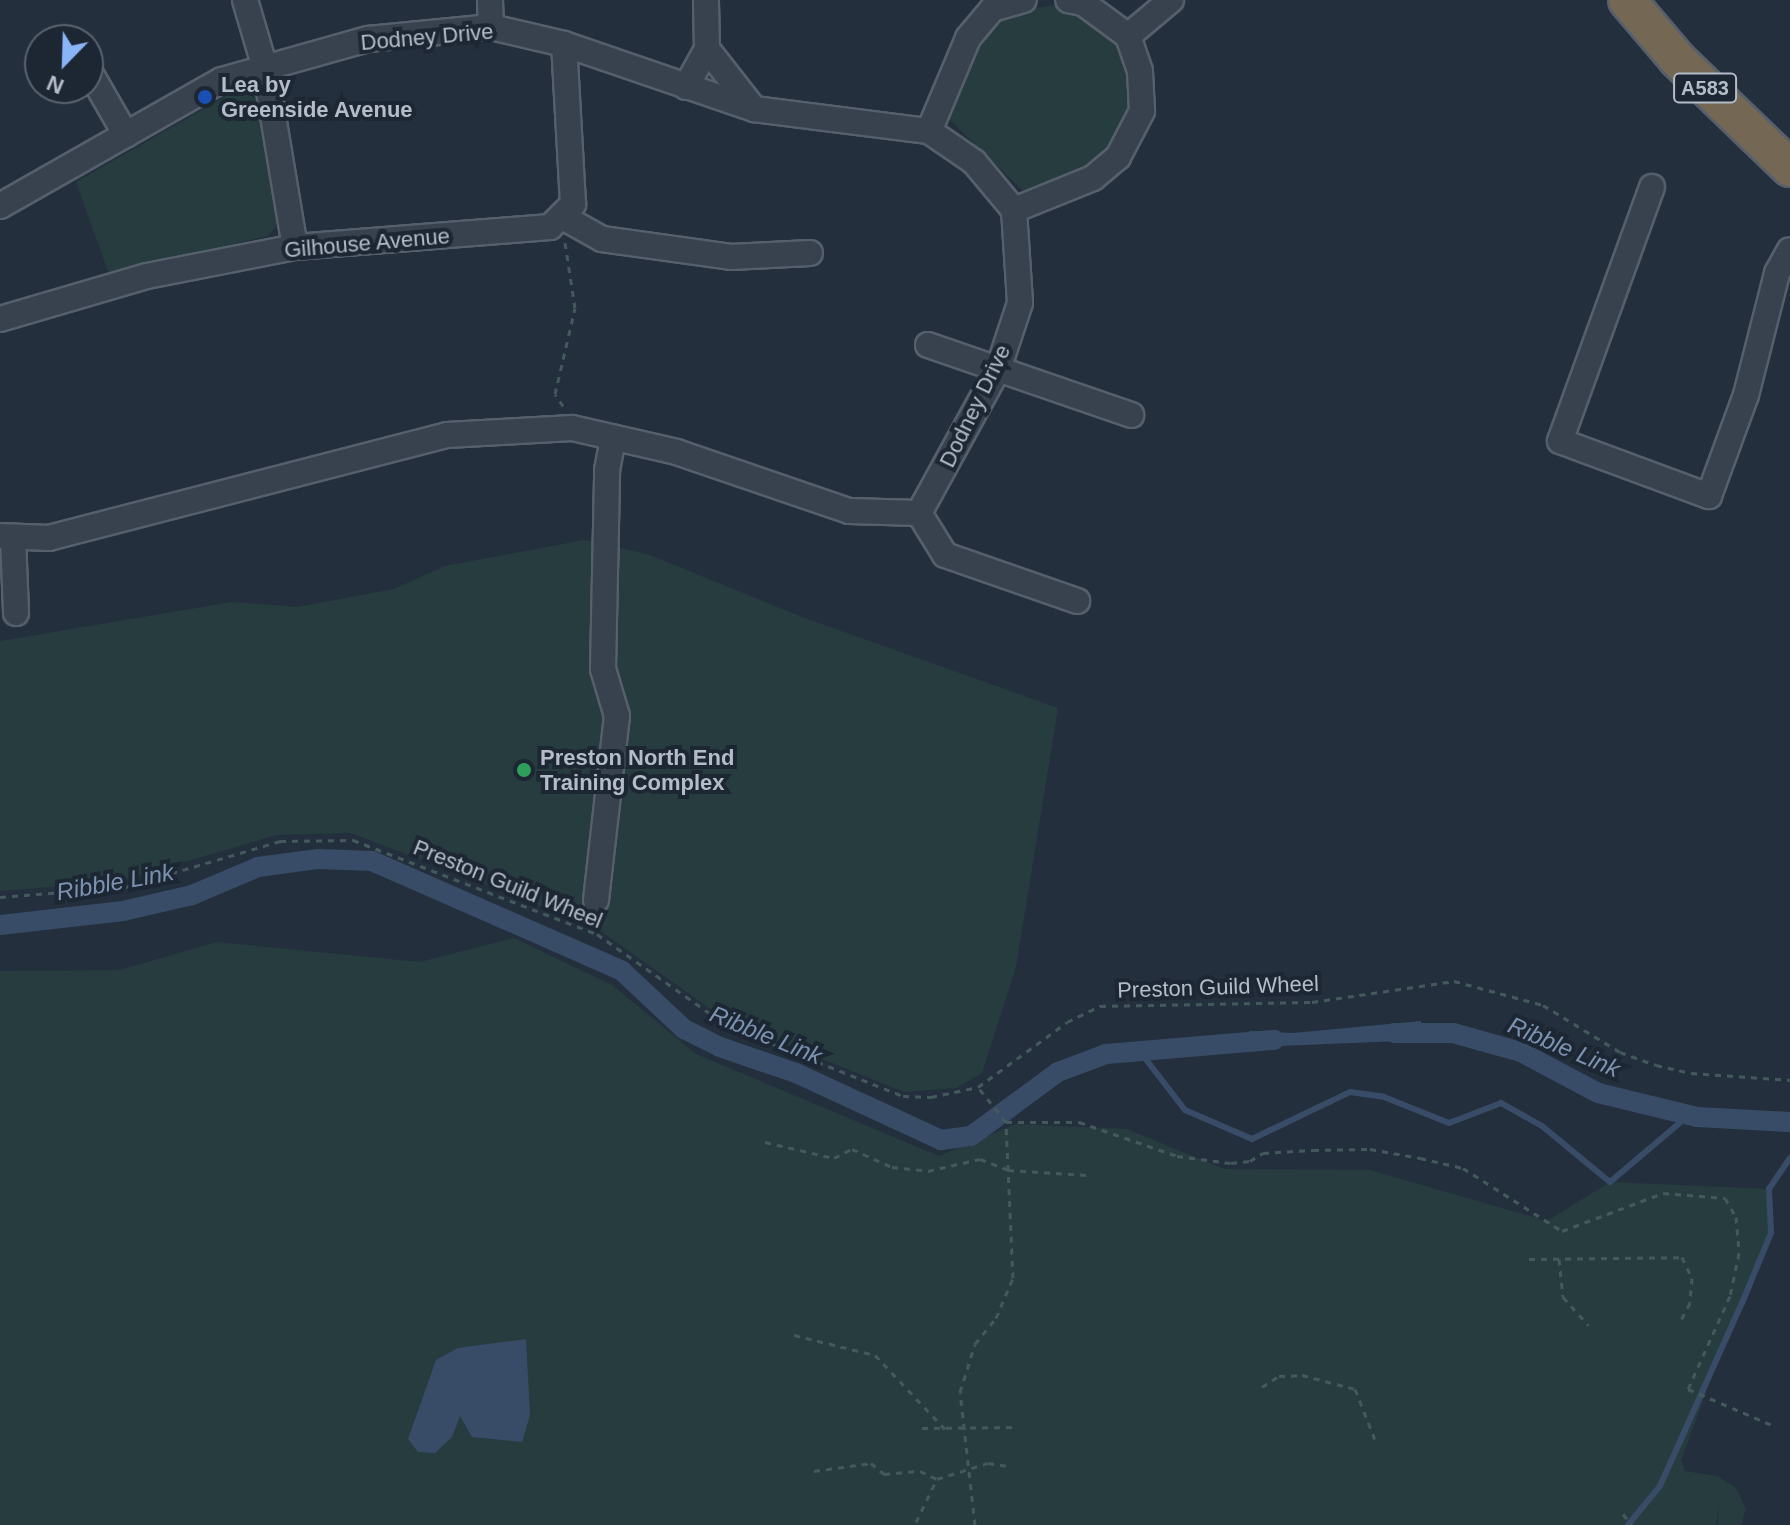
<!DOCTYPE html>
<html>
<head>
<meta charset="utf-8">
<style>
  body { margin:0 }
  #map { position:relative; width:1790px; height:1525px; overflow:hidden; background:#242f3e; font-family:Helvetica,sans-serif }
  div>[style] { position:absolute }
  .green>* { inset:0; background:#263c3f }
  .water>* { inset:0; background:#394c67 }
  .stream>* { height:6px; margin:-3px; padding:0 3px; transform-origin:3px; border-radius:3px; background:#394c67 }
  .canal>* { height:20px; margin:-10px; padding:0 10px; transform-origin:10px; border-radius:10px; background:#394c67 }
  .path>* { height:3px; margin-top:-1.5px; transform-origin:0; background:repeating-linear-gradient(90deg,#44595c 0 6px,transparent 0 12px) }
  .roads { filter:drop-shadow(2px 0 #565f6c) drop-shadow(-2px 0 #565f6c) drop-shadow(0 2px #565f6c) drop-shadow(0 -2px #565f6c) }
  .minor>* { height:24px; margin:-12px; padding:0 12px; transform-origin:12px; border-radius:12px; background:#38414e }
  .highway>* { height:36px; margin:-18px; padding:0 18px; transform-origin:18px; border-radius:18px; background:#746855 }
  .dots>* { width:22px; height:22px; translate:-50% -50%; box-sizing:border-box; border:4px solid #1d2633; border-radius:50% }
  span { translate:-50% -50%; white-space:nowrap; text-align:center; line-height:1.15; -webkit-text-stroke:8px #1d2633; paint-order:stroke }
  .shield-label span { padding:2px 6px; background:#1d2633; border:2px solid; border-radius:6px; -webkit-text-stroke-width:0 }
  .shield-label { font-size:20px; color:#b4bcc9; font-weight:700 }
  .street-label { font-size:22px; color:#b4bcc9 }
  .poi-label { font-size:22px; color:#b4bcc9; font-weight:700 }
  .left { translate:0 -50%; text-align:left }
  .water-label { font-size:24px; color:#7c92b1; font-style:italic }
  .north { position:absolute; left:24px; top:24px; width:80px; height:80px; box-sizing:border-box; background:#1d2633; border:2px solid #59626f; border-radius:50%; rotate:203deg; font-size:22px; font-weight:700; line-height:32px; text-align:center; color:#b4bcc9 }
  .north::after { content:''; display:block; margin:auto; width:28px; height:36px; background:#8ab4f8; clip-path:polygon(50% 0,100% 100%,50% 72%,0 100%) }
</style>
</head>
<body>
<div id="map">
  <div class="green">
    <i style="clip-path:polygon(1056px 5px,1092px 17px,1131px 62px,1131px 117px,1101px 164px,1025px 193px,943px 113px,975px 39px,1003px 13px)"></i>
    <i style="clip-path:polygon(233px 92px,250px 93px,262px 107px,281px 211px,277px 225px,268px 236px,109px 274px,76px 182px)"></i>
    <i style="clip-path:polygon(584px 540px,647px 554px,802px 617px,1058px 708px,1016px 967px,982px 1073px,956px 1088px,904px 1092px,726px 1020px,595px 927px,351px 833px,276px 835px,116px 882px,0 891px,0 641px,232px 602px,297px 607px,394px 589px,445px 566px)"></i>
    <i style="clip-path:polygon(514px 938px,612px 985px,696px 1054px,939px 1156px,1016px 1124px,1127px 1129px,1224px 1169px,1370px 1170px,1547px 1221px,1610px 1182px,1769px 1189px,1771px 1233px,1701px 1387px,1707px 1390px,1681px 1460px,1685px 1471px,1717px 1476px,1736px 1488px,1746px 1509px,1741px 1525px,1718px 1525px,1719px 1505px,1716px 1525px,0 1525px,0 971px,120px 970px,217px 942px,420px 962px)"></i>
  </div>
  <div class="water">
    <i style="clip-path:polygon(1421px 1021px,1423px 1040px,1280px 1046px,1251px 1052px,1249px 1031px,1293px 1033px)"></i>
    <i style="clip-path:polygon(526px 1339px,530px 1415px,522px 1442px,472px 1437px,460px 1416px,452px 1437px,435px 1453px,418px 1452px,408px 1439px,436px 1360px,458px 1348px)"></i>
  </div>
  <div class="stream">
    <i style="left:1138px;top:1049px;width:77px;rotate:52.4deg"></i>
    <i style="left:1185px;top:1110px;width:73px;rotate:23.4deg"></i>
    <i style="left:1252px;top:1139px;width:109px;rotate:-25.6deg"></i>
    <i style="left:1350px;top:1092px;width:34px;rotate:8deg"></i>
    <i style="left:1384px;top:1097px;width:70px;rotate:21.8deg"></i>
    <i style="left:1449px;top:1123px;width:56px;rotate:-21deg"></i>
    <i style="left:1501px;top:1103px;width:47px;rotate:29.3deg"></i>
    <i style="left:1542px;top:1126px;width:88px;rotate:39.5deg"></i>
    <i style="left:1610px;top:1182px;width:104px;rotate:-40.3deg"></i>
    <i style="left:1628px;top:1525px;width:50px;rotate:-50.6deg"></i>
    <i style="left:1660px;top:1486px;width:201px;rotate:-65.9deg"></i>
    <i style="left:1742px;top:1303px;width:76px;rotate:-67.5deg"></i>
    <i style="left:1771px;top:1233px;width:44px;rotate:-92.6deg"></i>
    <i style="left:1769px;top:1189px;width:37px;rotate:-56deg"></i>
  </div>
  <div class="canal">
    <i style="left:0;top:925px;width:124px;rotate:-6.5deg"></i>
    <i style="left:123px;top:911px;width:71px;rotate:-13.1deg"></i>
    <i style="left:192px;top:895px;width:72px;rotate:-23deg"></i>
    <i style="left:258px;top:867px;width:61px;rotate:-7.6deg"></i>
    <i style="left:318px;top:859px;width:54px;rotate:2.1deg"></i>
    <i style="left:372px;top:861px;width:273px;rotate:23.7deg"></i>
    <i style="left:622px;top:971px;width:85px;rotate:43.1deg"></i>
    <i style="left:684px;top:1029px;width:40px;rotate:26.6deg"></i>
    <i style="left:720px;top:1047px;width:80px;rotate:18.9deg"></i>
    <i style="left:796px;top:1073px;width:160px;rotate:24.8deg"></i>
    <i style="left:941px;top:1140px;width:30px;rotate:-8deg"></i>
    <i style="left:971px;top:1136px;width:108px;rotate:-36.3deg"></i>
    <i style="left:1058px;top:1072px;width:51px;rotate:-20.6deg"></i>
    <i style="left:1106px;top:1054px;width:169px;rotate:-4.8deg"></i>
    <i style="left:1394px;top:1033px;width:59px"></i>
    <i style="left:1453px;top:1033px;width:71px;rotate:15.6deg"></i>
    <i style="left:1521px;top:1052px;width:87px;rotate:28deg"></i>
    <i style="left:1598px;top:1093px;width:102px;rotate:13.6deg"></i>
    <i style="left:1697px;top:1117px;width:93px;rotate:3.1deg"></i>
  </div>
  <div class="path">
    <i style="left:563px;top:406px;width:14px;rotate:-124deg"></i>
    <i style="left:555px;top:394px;width:88px;rotate:-76.9deg"></i>
    <i style="left:575px;top:308px;width:66px;rotate:-98.7deg"></i>
    <i style="left:0;top:897px;width:125px;rotate:-4.6deg"></i>
    <i style="left:125px;top:887px;width:162px;rotate:-16.5deg"></i>
    <i style="left:280px;top:841px;width:73px;rotate:-0.8deg"></i>
    <i style="left:353px;top:840px;width:261px;rotate:21.1deg"></i>
    <i style="left:597px;top:934px;width:160px;rotate:35.1deg"></i>
    <i style="left:728px;top:1026px;width:188px;rotate:21.8deg"></i>
    <i style="left:903px;top:1096px;width:28px;rotate:2deg"></i>
    <i style="left:931px;top:1097px;width:48px;rotate:-12deg"></i>
    <i style="left:978px;top:1087px;width:110px;rotate:-36.1deg"></i>
    <i style="left:1067px;top:1022px;width:37px;rotate:-26deg"></i>
    <i style="left:1100px;top:1006px;width:212px;rotate:-1.1deg"></i>
    <i style="left:1312px;top:1002px;width:144px;rotate:-8.4deg"></i>
    <i style="left:1454px;top:981px;width:92px;rotate:15.1deg"></i>
    <i style="left:1543px;top:1005px;width:90px;rotate:31.4deg"></i>
    <i style="left:1620px;top:1052px;width:38px;rotate:20deg"></i>
    <i style="left:1656px;top:1065px;width:36px;rotate:13deg"></i>
    <i style="left:1691px;top:1073px;width:99px;rotate:4deg"></i>
    <i style="left:1006px;top:1122px;width:73px"></i>
    <i style="left:1079px;top:1122px;width:104px;rotate:19.1deg"></i>
    <i style="left:1177px;top:1156px;width:54px;rotate:7.4deg"></i>
    <i style="left:1231px;top:1163px;width:19px;rotate:-6deg"></i>
    <i style="left:1250px;top:1161px;width:15px;rotate:-32deg"></i>
    <i style="left:1263px;top:1153px;width:50px;rotate:-3.4deg"></i>
    <i style="left:1313px;top:1150px;width:57px;rotate:-1deg"></i>
    <i style="left:1370px;top:1149px;width:51px;rotate:10.2deg"></i>
    <i style="left:1420px;top:1158px;width:44px;rotate:13.1deg"></i>
    <i style="left:1463px;top:1168px;width:117px;rotate:32.5deg"></i>
    <i style="left:1562px;top:1231px;width:108px;rotate:-20.6deg"></i>
    <i style="left:1663px;top:1193px;width:62px;rotate:4.6deg"></i>
    <i style="left:1725px;top:1198px;width:22px;rotate:60deg"></i>
    <i style="left:1736px;top:1217px;width:36px;rotate:85deg"></i>
    <i style="left:1739px;top:1253px;width:44px;rotate:101.8deg"></i>
    <i style="left:1730px;top:1296px;width:102px;rotate:114.3deg"></i>
    <i style="left:1688px;top:1389px;width:91px;rotate:23.2deg"></i>
    <i style="left:765px;top:1142px;width:71px;rotate:13.1deg"></i>
    <i style="left:834px;top:1158px;width:20px;rotate:-27deg"></i>
    <i style="left:852px;top:1149px;width:44px;rotate:24.2deg"></i>
    <i style="left:892px;top:1167px;width:36px;rotate:6deg"></i>
    <i style="left:928px;top:1171px;width:53px;rotate:-13deg"></i>
    <i style="left:980px;top:1159px;width:30px;rotate:21deg"></i>
    <i style="left:1008px;top:1170px;width:79px;rotate:3.6deg"></i>
    <i style="left:1529px;top:1259px;width:153px;rotate:-0.7deg"></i>
    <i style="left:1682px;top:1257px;width:23px;rotate:65deg"></i>
    <i style="left:1692px;top:1278px;width:25px;rotate:95deg"></i>
    <i style="left:1690px;top:1303px;width:24px;rotate:118deg"></i>
    <i style="left:1559px;top:1259px;width:38px;rotate:84deg"></i>
    <i style="left:1563px;top:1297px;width:38px;rotate:48deg"></i>
    <i style="left:794px;top:1335px;width:83px;rotate:13.9deg"></i>
    <i style="left:875px;top:1355px;width:102px;rotate:46.6deg"></i>
    <i style="left:1262px;top:1387px;width:20px;rotate:-33deg"></i>
    <i style="left:1279px;top:1376px;width:23px;rotate:-2deg"></i>
    <i style="left:1302px;top:1375px;width:55px;rotate:14.8deg"></i>
    <i style="left:1355px;top:1389px;width:57px;rotate:68.4deg"></i>
    <i style="left:922px;top:1428px;width:96px;rotate:-0.6deg"></i>
    <i style="left:814px;top:1471px;width:58px;rotate:-8deg"></i>
    <i style="left:871px;top:1463px;width:17px;rotate:40deg"></i>
    <i style="left:884px;top:1474px;width:36px;rotate:-5deg"></i>
    <i style="left:920px;top:1471px;width:19px;rotate:25deg"></i>
    <i style="left:937px;top:1479px;width:53px;rotate:-17.4deg"></i>
    <i style="left:988px;top:1463px;width:18px;rotate:9deg"></i>
    <i style="left:1623px;top:1514px;width:14px;rotate:51deg"></i>
    <i style="left:916px;top:1522px;width:48px;rotate:-64deg"></i>
    <i style="left:975px;top:1525px;width:134px;rotate:-96.4deg"></i>
    <i style="left:960px;top:1392px;width:50px;rotate:-72.6deg"></i>
    <i style="left:975px;top:1344px;width:33px;rotate:-51deg"></i>
    <i style="left:996px;top:1318px;width:43px;rotate:-67deg"></i>
    <i style="left:1013px;top:1278px;width:156px;rotate:-92.6deg"></i>
    <i style="left:1006px;top:1122px;width:45px;rotate:-128.7deg"></i>
  </div>
  <div class="roads">
    <div class="minor">
      <i style="left:245px;top:0;width:71px;rotate:73.6deg"></i>
      <i style="left:265px;top:68px;width:181px;rotate:80.5deg"></i>
      <i style="left:490px;top:0;width:27px;rotate:88deg"></i>
      <i style="left:1128px;top:36px;width:56px;rotate:-39.9deg"></i>
      <i style="left:707px;top:49px;width:76px;rotate:51.9deg"></i>
      <i style="left:88px;top:69px;width:76px;rotate:60.1deg"></i>
      <i style="left:686px;top:87px;width:43px;rotate:-61.1deg"></i>
      <i style="left:707px;top:49px;width:49px;rotate:-91.2deg"></i>
      <i style="left:929px;top:131px;width:101px;rotate:-67.2deg"></i>
      <i style="left:968px;top:38px;width:38px;rotate:-50deg"></i>
      <i style="left:992px;top:9px;width:33px;rotate:-16deg"></i>
      <i style="left:1652px;top:187px;width:270px;rotate:109.9deg"></i>
      <i style="left:1560px;top:441px;width:159px;rotate:20.3deg"></i>
      <i style="left:1709px;top:496px;width:108px;rotate:-69.9deg"></i>
      <i style="left:1746px;top:395px;width:126px;rotate:-75.7deg"></i>
      <i style="left:1777px;top:273px;width:26px;rotate:-61deg"></i>
      <i style="left:0;top:206px;width:255px;rotate:-29.6deg"></i>
      <i style="left:222px;top:80px;width:152px;rotate:-15.7deg"></i>
      <i style="left:368px;top:39px;width:124px;rotate:-5.6deg"></i>
      <i style="left:491px;top:27px;width:75px;rotate:13.1deg"></i>
      <i style="left:564px;top:44px;width:201px;rotate:18.9deg"></i>
      <i style="left:754px;top:109px;width:176px;rotate:7.2deg"></i>
      <i style="left:929px;top:131px;width:55px;rotate:34.6deg"></i>
      <i style="left:974px;top:162px;width:62px;rotate:50.2deg"></i>
      <i style="left:1014px;top:210px;width:93px;rotate:86.3deg"></i>
      <i style="left:1020px;top:303px;width:70px;rotate:108.4deg"></i>
      <i style="left:998px;top:369px;width:164px;rotate:118.7deg"></i>
      <i style="left:919px;top:513px;width:70px;rotate:-178.4deg"></i>
      <i style="left:849px;top:511px;width:182px;rotate:-161.1deg"></i>
      <i style="left:677px;top:452px;width:108px;rotate:-167.1deg"></i>
      <i style="left:572px;top:428px;width:125px;rotate:176.8deg"></i>
      <i style="left:447px;top:435px;width:411px;rotate:165.5deg"></i>
      <i style="left:49px;top:538px;width:49px;rotate:-177.7deg"></i>
      <i style="left:1014px;top:210px;width:85px;rotate:-22.1deg"></i>
      <i style="left:1093px;top:178px;width:33px;rotate:-40deg"></i>
      <i style="left:1118px;top:157px;width:52px;rotate:-62.4deg"></i>
      <i style="left:1142px;top:111px;width:40px;rotate:-92.9deg"></i>
      <i style="left:1140px;top:71px;width:37px;rotate:-109deg"></i>
      <i style="left:1128px;top:36px;width:56px;rotate:-143.7deg"></i>
      <i style="left:1083px;top:3px;width:15px;rotate:-169deg"></i>
      <i style="left:561px;top:216px;width:47px;rotate:29.3deg"></i>
      <i style="left:602px;top:239px;width:130px;rotate:7.9deg"></i>
      <i style="left:731px;top:257px;width:79px;rotate:-2.9deg"></i>
      <i style="left:0;top:319px;width:153px;rotate:-16.3deg"></i>
      <i style="left:147px;top:276px;width:151px;rotate:-11.1deg"></i>
      <i style="left:295px;top:247px;width:256px;rotate:-4.5deg"></i>
      <i style="left:550px;top:227px;width:33px;rotate:-45deg"></i>
      <i style="left:573px;top:204px;width:160px;rotate:-93.2deg"></i>
      <i style="left:928px;top:345px;width:215px;rotate:19deg"></i>
      <i style="left:919px;top:513px;width:49px;rotate:58.2deg"></i>
      <i style="left:945px;top:555px;width:140px;rotate:19.2deg"></i>
      <i style="left:13px;top:537px;width:76px;rotate:87.7deg"></i>
      <i style="left:596px;top:900px;width:185px;rotate:-83.5deg"></i>
      <i style="left:617px;top:716px;width:49px;rotate:-106.6deg"></i>
      <i style="left:603px;top:669px;width:199px;rotate:-88.8deg"></i>
      <i style="left:607px;top:470px;width:33px;rotate:-79deg"></i>
    </div>
    <div class="highway">
      <i style="left:1627px;top:0;width:77px;rotate:49.7deg"></i>
      <i style="left:1677px;top:59px;width:157px;rotate:44deg"></i>
    </div>
  </div>
  <div class="dots">
    <i style="left:205px;top:97px;background:#1a4fb4"></i>
    <i style="left:524px;top:770px;background:#2e9e5b"></i>
  </div>
  <div class="shield-label">
    <span style="left:1705px;top:88px">A583</span>
  </div>
  <div class="street-label">
    <span style="left:427px;top:37px;rotate:-5deg">Dodney Drive</span>
    <span style="left:367px;top:243px;rotate:-5deg">Gilhouse Avenue</span>
    <span style="left:975px;top:406px;rotate:-64deg">Dodney Drive</span>
    <span style="left:508px;top:884px;rotate:22deg">Preston Guild Wheel</span>
    <span style="left:1218px;top:987px;rotate:-2deg">Preston Guild Wheel</span>
  </div>
  <div class="poi-label">
    <span class="left" style="left:221px;top:97px">Lea by<br>Greenside Avenue</span>
    <span class="left" style="left:540px;top:770px">Preston North End<br>Training Complex</span>
  </div>
  <div class="water-label">
    <span style="left:115px;top:882px;rotate:-10deg">Ribble Link</span>
    <span style="left:766px;top:1035px;rotate:22deg">Ribble Link</span>
    <span style="left:1564px;top:1047px;rotate:23deg">Ribble Link</span>
  </div>
  <div class="north">N</div>
</div>
</body>
</html>
